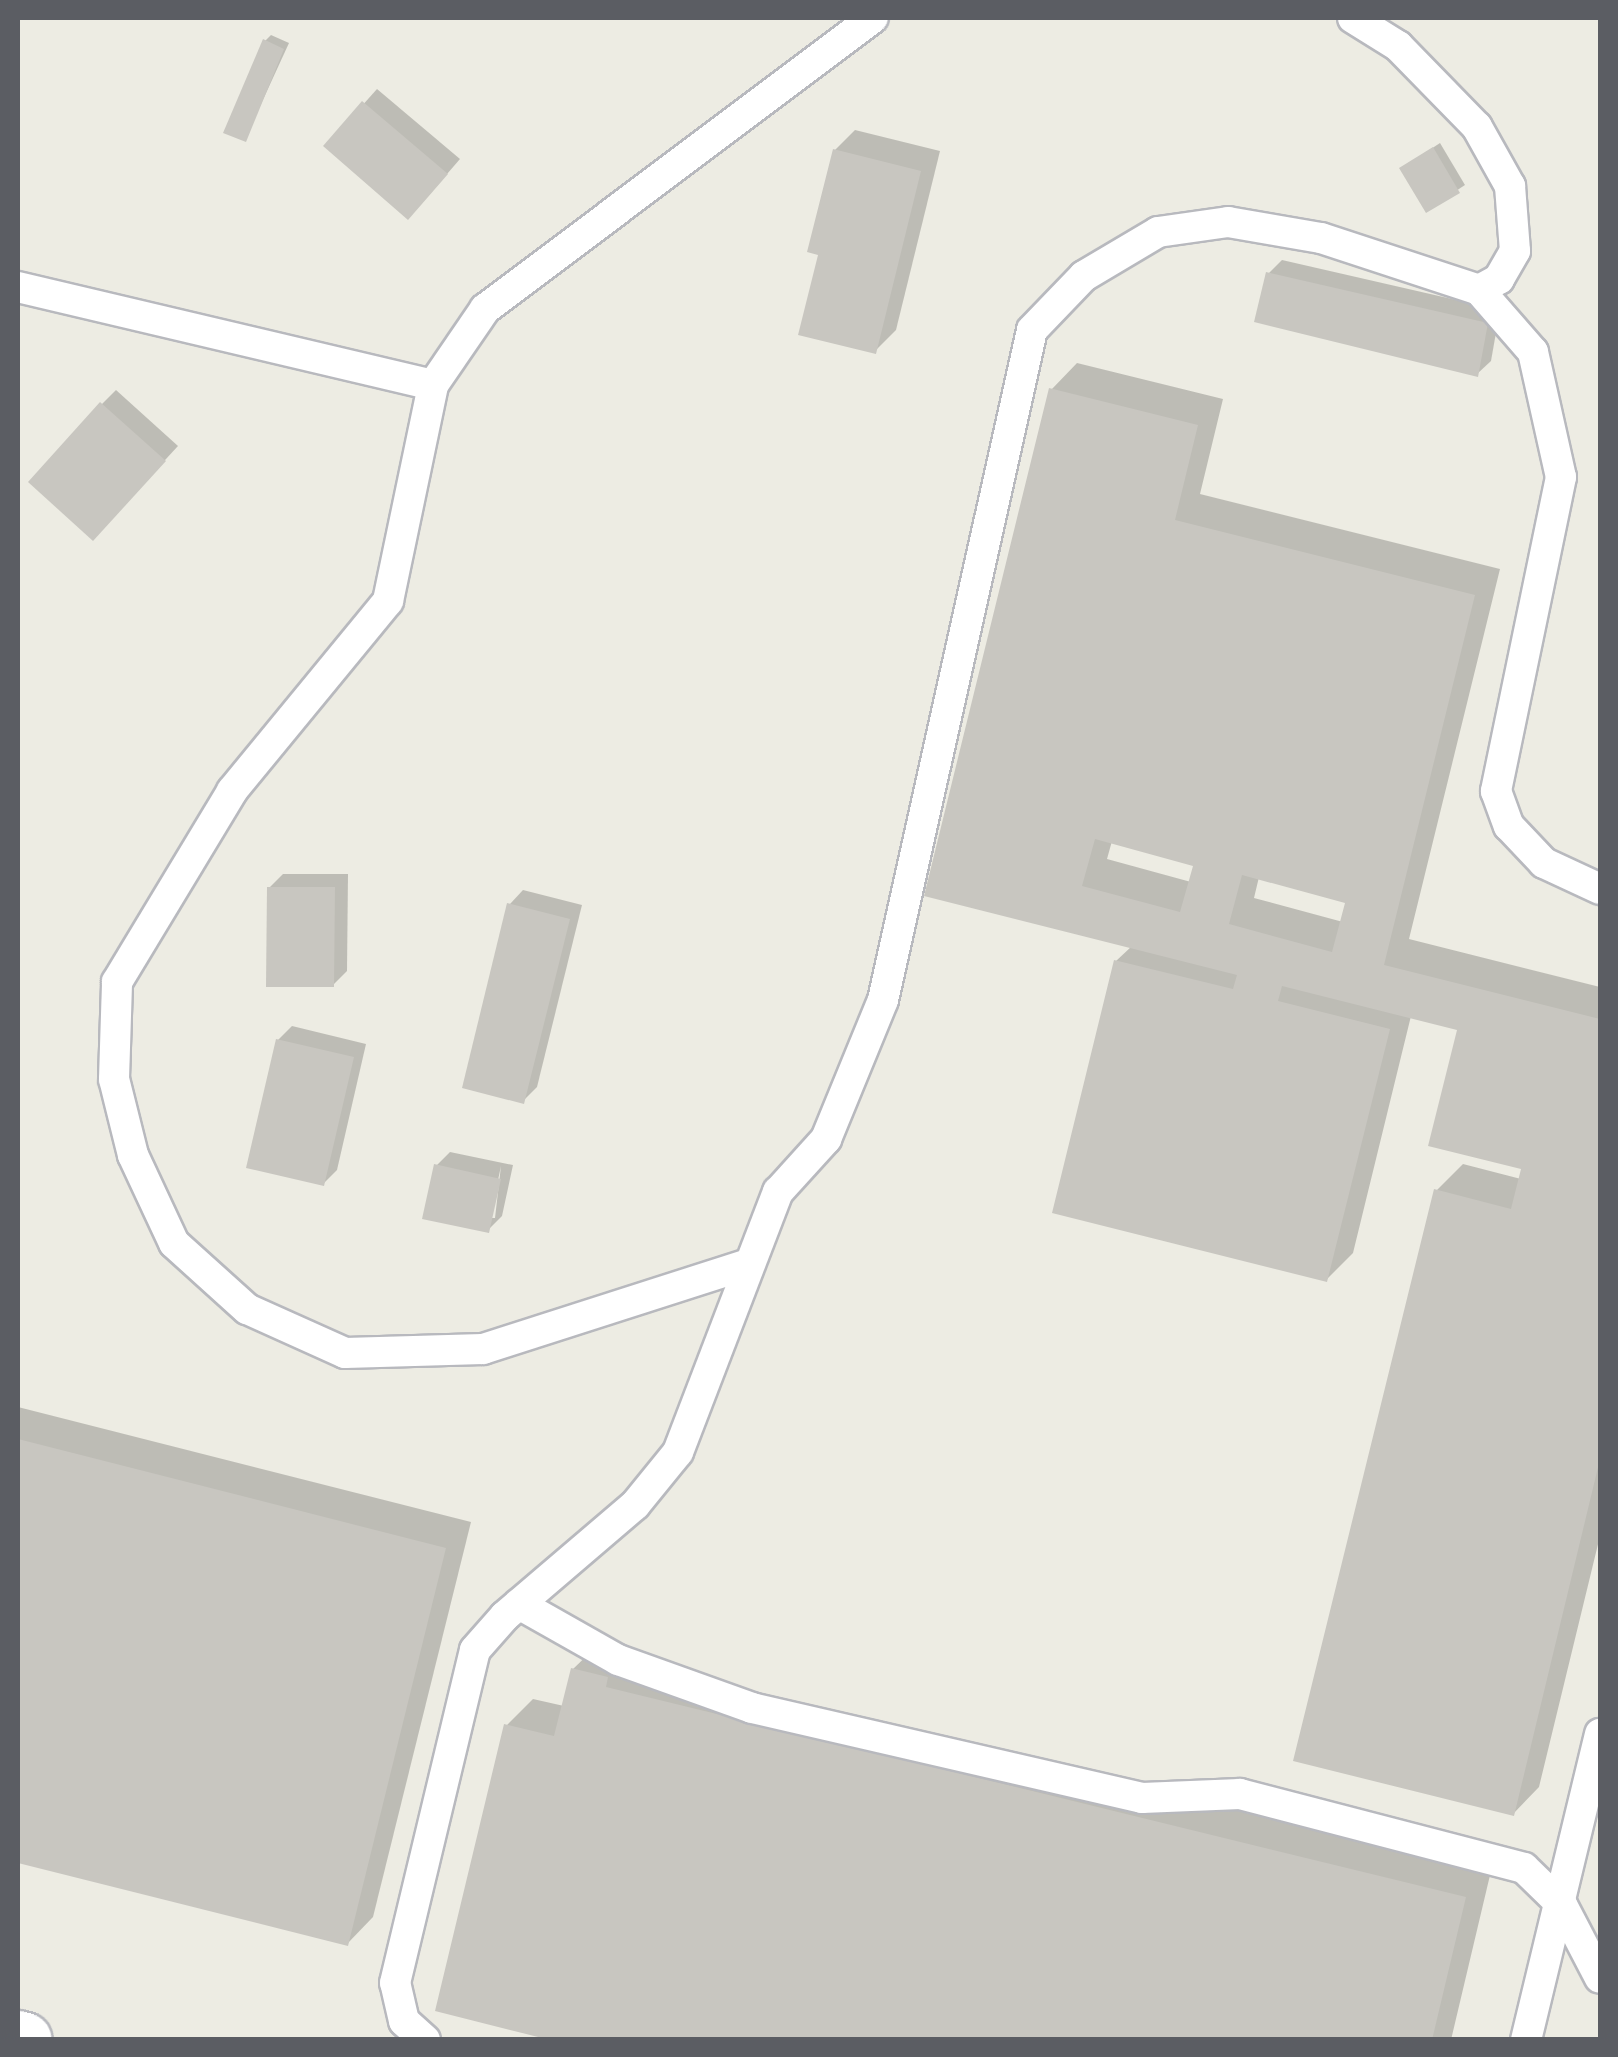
<!DOCTYPE html>
<html>
<head>
<meta charset="utf-8">
<style>
  body { margin:0 }
  #map { position:relative; width:1618px; height:2057px; overflow:hidden; background:#edece3; font-family:Ubuntu,sans-serif }
  div>[style] { position:absolute }
  .shadow>* { inset:0; background:#0003 }
  .building>* { inset:0; background:#c8c6c0 }
  .roads { filter:drop-shadow(2px 0 #b8b9be) drop-shadow(-2px 0 #b8b9be) drop-shadow(0 2px #b8b9be) drop-shadow(0 -2px #b8b9be) }
  .lane>* { height:30px; margin:-15px; padding:0 15px; transform-origin:15px; border-radius:15px; background:#fff }
  .street>* { height:55px; margin:-27.5px; padding:0 27.5px; transform-origin:27.5px; border-radius:27.5px; background:#fff }
  span { translate:-50% -50%; white-space:nowrap; text-align:center; line-height:1.15; -webkit-text-stroke:10px #fff; paint-order:stroke }
  .frame { position:absolute; inset:0; border:20px solid #5b5d63; pointer-events:none }
</style>
</head>
<body>
<div id="map">
  <div class="shadow">
    <i style="clip-path:polygon(271px 35px,289px 43px,245px 139px,265px 41px)"></i>
    <i style="clip-path:polygon(377px 89px,460px 159px,422px 203px,326px 146px)"></i>
    <i style="clip-path:polygon(855px 130px,940px 151px,896px 330px,875px 351px,821px 253px,835px 150px)"></i>
    <i style="clip-path:polygon(1440px 143px,1465px 185px,1427px 210px,1402px 168px)"></i>
    <i style="clip-path:polygon(1282px 260px,1500px 310px,1491px 361px,1477px 374px,1269px 273px)"></i>
    <i style="clip-path:polygon(evenodd,1077px 363px,1223px 399px,1200px 494px,1500px 569px,1409px 939px,1600px 987px,1600px 1536px,1539px 1787px,1513px 1814px,1436px 1191px,1463px 1164px,1521px 1179px,1524px 1167px,1460px 1028px,1411px 1016px,1353px 1253px,1327px 1279px,1116px 961px,1132px 946px,927px 894px,1051px 390px,1077px 363px,1112px 841px,1196px 864px,1191px 882px,1107px 859px,1112px 841px,1077px 363px,1259px 877px,1348px 901px,1343px 922px,1254px 898px,1259px 877px)"></i>
    <i style="clip-path:polygon(116px 390px,178px 446px,106px 524px,102px 404px)"></i>
    <i style="clip-path:polygon(283px 874px,348px 874px,347px 971px,333px 985px,269px 888px)"></i>
    <i style="clip-path:polygon(523px 890px,582px 905px,537px 1087px,523px 1101px,510px 904px)"></i>
    <i style="clip-path:polygon(292px 1026px,366px 1044px,337px 1170px,324px 1183px,278px 1040px)"></i>
    <i style="clip-path:polygon(evenodd,450px 1152px,513px 1165px,502px 1216px,488px 1230px,436px 1166px,450px 1152px,501px 1166px,495px 1218px,490px 1218px,501px 1166px)"></i>
    <i style="clip-path:polygon(18px 1407px,471px 1522px,373px 1917px,347px 1944px,18px 1861px)"></i>
    <i style="clip-path:polygon(600px 1643px,631px 1661px,1491px 1871px,1451px 2040px,561px 2040px,507px 1725px,533px 1699px,564px 1706px,573px 1669px)"></i>
  </div>
  <div class="building">
    <i style="clip-path:polygon(263px 39px,284px 49px,246px 142px,223px 133px)"></i>
    <i style="clip-path:polygon(362px 101px,448px 174px,408px 220px,323px 146px)"></i>
    <i style="clip-path:polygon(1433px 147px,1460px 193px,1426px 213px,1399px 168px)"></i>
    <i style="clip-path:polygon(833px 149px,921px 171px,876px 354px,798px 335px,818px 255px,807px 252px)"></i>
    <i style="clip-path:polygon(1266px 272px,1488px 323px,1478px 377px,1254px 322px)"></i>
    <i style="clip-path:polygon(evenodd,1049px 388px,1198px 425px,1175px 520px,1475px 595px,1384px 965px,1600px 1019px,1600px 1459px,1514px 1816px,1293px 1761px,1434px 1189px,1511px 1209px,1521px 1169px,1428px 1146px,1457px 1030px,1282px 986px,1278px 1001px,1390px 1029px,1327px 1282px,1052px 1213px,1114px 960px,1233px 989px,1237px 975px,924px 896px,1049px 388px,1095px 839px,1193px 866px,1180px 912px,1082px 886px,1095px 839px,1049px 388px,1242px 875px,1345px 903px,1332px 952px,1229px 924px,1242px 875px)"></i>
    <i style="clip-path:polygon(100px 402px,166px 461px,93px 541px,28px 482px)"></i>
    <i style="clip-path:polygon(267px 887px,335px 887px,334px 987px,266px 987px)"></i>
    <i style="clip-path:polygon(507px 903px,570px 919px,524px 1104px,462px 1088px)"></i>
    <i style="clip-path:polygon(276px 1039px,354px 1057px,324px 1186px,246px 1168px)"></i>
    <i style="clip-path:polygon(434px 1164px,501px 1179px,489px 1233px,422px 1219px)"></i>
    <i style="clip-path:polygon(18px 1439px,446px 1548px,348px 1946px,18px 1863px)"></i>
    <i style="clip-path:polygon(571px 1668px,608px 1677px,606px 1687px,1466px 1897px,1432px 2040px,550px 2040px,435px 2011px,504px 1724px,554px 1736px)"></i>
  </div>
  <div class="roads">
    <div class="lane">
      <i style="left:1353px;top:18px;width:53px;rotate:31.9deg"></i>
      <i style="left:1398px;top:46px;width:113px;rotate:45.7deg"></i>
      <i style="left:1477px;top:127px;width:68px;rotate:60.8deg"></i>
      <i style="left:1510px;top:186px;width:65px;rotate:85.6deg"></i>
      <i style="left:1515px;top:251px;width:32px;rotate:120deg"></i>
      <i style="left:1499px;top:279px;width:23px;rotate:151deg"></i>
      <i style="left:18px;top:287px;width:426px;rotate:13.3deg"></i>
      <i style="left:748px;top:1264px;width:278px;rotate:162.2deg"></i>
      <i style="left:483px;top:1349px;width:138px;rotate:178.3deg"></i>
      <i style="left:345px;top:1353px;width:107px;rotate:-155.8deg"></i>
      <i style="left:247px;top:1309px;width:98px;rotate:-137.9deg"></i>
      <i style="left:174px;top:1243px;width:97px;rotate:-115deg"></i>
      <i style="left:133px;top:1155px;width:78px;rotate:-104deg"></i>
      <i style="left:114px;top:1079px;width:97px;rotate:-88.2deg"></i>
      <i style="left:117px;top:982px;width:223px;rotate:-58.9deg"></i>
      <i style="left:232px;top:791px;width:246px;rotate:-50.6deg"></i>
      <i style="left:388px;top:601px;width:221px;rotate:-78.2deg"></i>
      <i style="left:433px;top:385px;width:92px;rotate:-55.6deg"></i>
      <i style="left:485px;top:309px;width:485px;rotate:-36.9deg"></i>
      <i style="left:519px;top:1604px;width:114px;rotate:29.5deg"></i>
      <i style="left:618px;top:1660px;width:142px;rotate:19.7deg"></i>
      <i style="left:752px;top:1708px;width:400px;rotate:13deg"></i>
      <i style="left:1142px;top:1798px;width:98px;rotate:-2.3deg"></i>
      <i style="left:1240px;top:1794px;width:293px;rotate:14.6deg"></i>
      <i style="left:1524px;top:1868px;width:53px;rotate:44.2deg"></i>
      <i style="left:1562px;top:1905px;width:82px;rotate:62.5deg"></i>
      <i style="left:425px;top:2040px;width:28px;rotate:-138deg"></i>
      <i style="left:404px;top:2021px;width:39px;rotate:-103deg"></i>
      <i style="left:395px;top:1983px;width:342px;rotate:-76.5deg"></i>
      <i style="left:475px;top:1650px;width:45px;rotate:-48.6deg"></i>
      <i style="left:505px;top:1616px;width:171px;rotate:-40.5deg"></i>
      <i style="left:635px;top:1505px;width:68px;rotate:-50.9deg"></i>
      <i style="left:678px;top:1452px;width:279px;rotate:-69deg"></i>
      <i style="left:778px;top:1192px;width:72px;rotate:-47.8deg"></i>
      <i style="left:826px;top:1139px;width:150px;rotate:-67.7deg"></i>
      <i style="left:883px;top:1000px;width:686px;rotate:-77.46deg"></i>
      <i style="left:1032px;top:330px;width:75px;rotate:-46.1deg"></i>
      <i style="left:1084px;top:276px;width:86px;rotate:-30.7deg"></i>
      <i style="left:1158px;top:232px;width:71px;rotate:-8.1deg"></i>
      <i style="left:1228px;top:222px;width:94px;rotate:9.8deg"></i>
      <i style="left:1321px;top:238px;width:166px;rotate:18.2deg"></i>
      <i style="left:1479px;top:290px;width:82px;rotate:48.9deg"></i>
      <i style="left:1533px;top:352px;width:128px;rotate:77.4deg"></i>
      <i style="left:1561px;top:477px;width:321px;rotate:101.7deg"></i>
      <i style="left:1496px;top:791px;width:37px;rotate:70deg"></i>
      <i style="left:1509px;top:826px;width:51px;rotate:46.6deg"></i>
      <i style="left:1544px;top:863px;width:62px;rotate:24.9deg"></i>
      <i style="left:1526px;top:2040px;width:315px;rotate:-76.4deg"></i>
    </div>
    <div class="street">
      <i style="left:18px;top:2038px;width:6px;rotate:18deg"></i>
    </div>
  </div>
  <div class="frame"></div>
</div>
</body>
</html>
